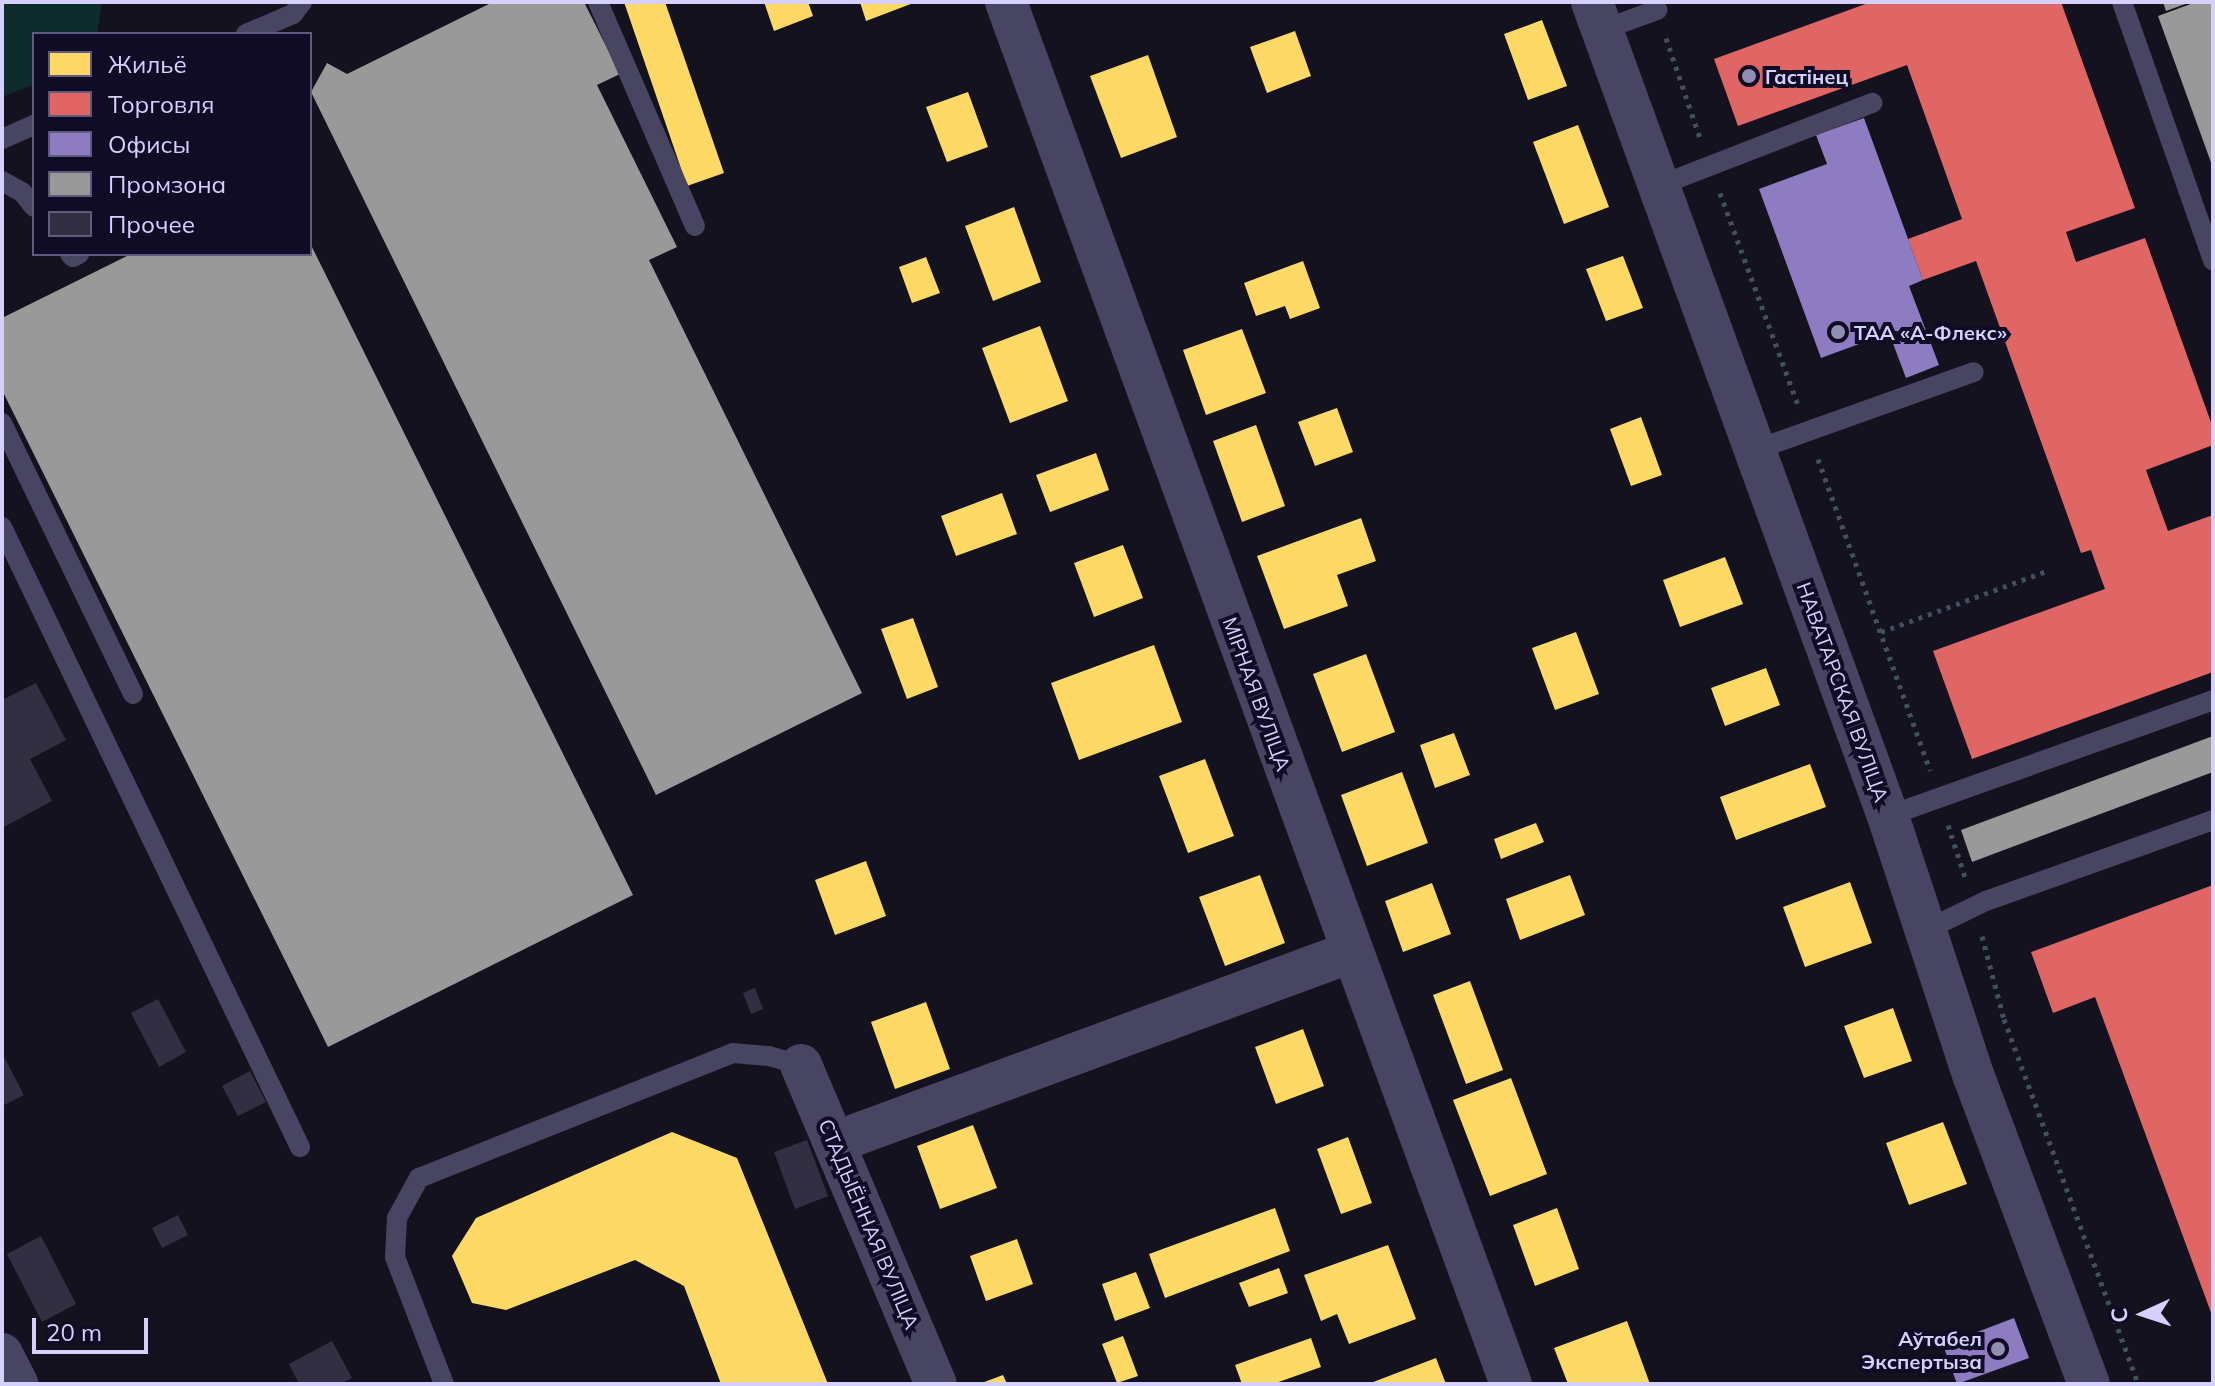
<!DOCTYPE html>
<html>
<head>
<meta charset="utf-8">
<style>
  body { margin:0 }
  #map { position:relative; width:2215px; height:1386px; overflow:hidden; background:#14121f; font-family:Mulish,sans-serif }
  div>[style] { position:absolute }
  .green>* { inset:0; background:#0f2c2d }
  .homes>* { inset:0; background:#ffd966 }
  .shops>* { inset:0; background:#e06666 }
  .offices>* { inset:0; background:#8e7cc3 }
  .industry>* { inset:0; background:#999 }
  .building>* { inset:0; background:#322f42 }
  .path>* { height:5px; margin-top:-2.5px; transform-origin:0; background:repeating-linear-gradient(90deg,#414f60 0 4px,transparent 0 10px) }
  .lane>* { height:20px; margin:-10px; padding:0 10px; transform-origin:10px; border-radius:10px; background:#474561 }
  .street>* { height:42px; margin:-21px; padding:0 21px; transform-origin:21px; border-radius:21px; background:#474561 }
  .dots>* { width:22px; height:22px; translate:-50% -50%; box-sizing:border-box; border:4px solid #110c25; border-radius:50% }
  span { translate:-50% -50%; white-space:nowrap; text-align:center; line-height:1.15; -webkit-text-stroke:8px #110c25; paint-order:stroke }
  .poi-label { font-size:20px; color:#d6d0ff; font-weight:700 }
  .left { translate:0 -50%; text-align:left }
  .right { translate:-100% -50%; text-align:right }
  .street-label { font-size:20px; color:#d6d0ff }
  .frame { position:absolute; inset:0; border:4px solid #d6d0ff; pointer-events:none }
  .legend { position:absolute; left:32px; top:32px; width:280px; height:224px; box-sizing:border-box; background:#110c25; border:2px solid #605a7c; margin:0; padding:10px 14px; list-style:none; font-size:24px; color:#d6d0ff }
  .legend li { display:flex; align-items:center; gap:16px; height:40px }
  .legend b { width:40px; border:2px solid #605a7c }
  .north { position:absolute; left:2103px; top:1274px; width:80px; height:80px; -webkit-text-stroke:6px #110c25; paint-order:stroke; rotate:267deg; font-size:22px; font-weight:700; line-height:32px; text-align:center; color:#d6d0ff }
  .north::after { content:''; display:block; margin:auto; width:28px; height:36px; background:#d6d0ff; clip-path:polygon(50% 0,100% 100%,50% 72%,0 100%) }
  .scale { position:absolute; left:32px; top:1318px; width:116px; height:36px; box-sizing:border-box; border:4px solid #d6d0ff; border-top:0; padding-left:10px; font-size:24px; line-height:28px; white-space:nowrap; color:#d6d0ff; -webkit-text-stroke:6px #110c25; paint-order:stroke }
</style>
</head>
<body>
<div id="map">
  <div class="green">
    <i style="clip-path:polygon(2px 2px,102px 2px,97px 34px,34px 34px,34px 84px,2px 97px)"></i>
  </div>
  <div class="homes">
    <i style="clip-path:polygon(624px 2px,665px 2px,724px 173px,687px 186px)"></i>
    <i style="clip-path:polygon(764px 2px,808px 2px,813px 16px,774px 31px)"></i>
    <i style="clip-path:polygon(860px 2px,916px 2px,866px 21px)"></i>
    <i style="clip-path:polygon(1542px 20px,1567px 86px,1528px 100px,1504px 34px)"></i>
    <i style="clip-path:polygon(1295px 31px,1311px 76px,1267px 93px,1250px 47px)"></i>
    <i style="clip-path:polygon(1148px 55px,1177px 137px,1121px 158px,1090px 76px)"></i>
    <i style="clip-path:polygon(968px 92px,988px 147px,947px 162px,926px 107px)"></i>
    <i style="clip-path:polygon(1578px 125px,1609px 207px,1564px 224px,1533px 142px)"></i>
    <i style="clip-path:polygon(1014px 207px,1041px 282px,993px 301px,965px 226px)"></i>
    <i style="clip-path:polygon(1623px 256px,1643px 308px,1606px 321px,1586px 269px)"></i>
    <i style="clip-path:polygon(926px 257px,940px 293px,912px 303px,899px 267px)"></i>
    <i style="clip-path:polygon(1303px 261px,1320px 308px,1290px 319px,1285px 306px,1256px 316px,1244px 283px)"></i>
    <i style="clip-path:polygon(1040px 326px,1068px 401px,1010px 423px,982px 348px)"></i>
    <i style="clip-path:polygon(1242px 329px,1266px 393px,1206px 415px,1183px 350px)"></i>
    <i style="clip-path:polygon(1337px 408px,1353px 452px,1315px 466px,1298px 422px)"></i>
    <i style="clip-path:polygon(1641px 417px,1662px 475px,1631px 486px,1610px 429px)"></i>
    <i style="clip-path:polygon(1256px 425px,1285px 506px,1242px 522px,1213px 441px)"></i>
    <i style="clip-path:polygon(1096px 453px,1109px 490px,1050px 512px,1036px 475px)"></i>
    <i style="clip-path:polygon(1002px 493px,1017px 534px,956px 556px,941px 516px)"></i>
    <i style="clip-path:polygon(1361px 518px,1376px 561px,1337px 575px,1348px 606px,1284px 629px,1257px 556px)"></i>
    <i style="clip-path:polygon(1123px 545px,1143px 598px,1094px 617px,1074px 563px)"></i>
    <i style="clip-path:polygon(1725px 557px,1743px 604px,1680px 627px,1663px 580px)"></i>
    <i style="clip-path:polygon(913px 618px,938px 687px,907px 699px,881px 629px)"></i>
    <i style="clip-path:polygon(1576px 632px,1599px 694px,1555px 710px,1532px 648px)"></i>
    <i style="clip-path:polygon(1154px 645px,1182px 722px,1079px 760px,1051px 683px)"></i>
    <i style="clip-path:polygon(1366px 654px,1395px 732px,1342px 752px,1313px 674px)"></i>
    <i style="clip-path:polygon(1766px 668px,1780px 705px,1725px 726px,1711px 688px)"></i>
    <i style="clip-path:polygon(1454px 733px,1470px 775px,1435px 788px,1420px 745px)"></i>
    <i style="clip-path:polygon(1205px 759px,1234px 836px,1188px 853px,1159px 776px)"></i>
    <i style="clip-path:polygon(1810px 764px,1826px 807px,1736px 840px,1720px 797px)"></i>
    <i style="clip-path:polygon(1402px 772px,1428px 843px,1367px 866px,1341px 795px)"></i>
    <i style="clip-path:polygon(1536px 823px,1544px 842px,1501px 859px,1494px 839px)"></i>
    <i style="clip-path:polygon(866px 861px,886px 916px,835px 935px,815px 880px)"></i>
    <i style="clip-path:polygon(1260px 875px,1285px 943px,1225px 966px,1199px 897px)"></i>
    <i style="clip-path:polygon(1570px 875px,1585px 915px,1520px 940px,1506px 899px)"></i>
    <i style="clip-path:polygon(1850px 882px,1872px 943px,1805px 967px,1783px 907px)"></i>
    <i style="clip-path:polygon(1432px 883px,1451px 934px,1403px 952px,1385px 901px)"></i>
    <i style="clip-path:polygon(1470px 981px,1503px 1070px,1466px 1084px,1433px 995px)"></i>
    <i style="clip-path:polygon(926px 1002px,950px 1069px,895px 1089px,871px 1022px)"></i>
    <i style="clip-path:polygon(1893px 1008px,1912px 1061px,1864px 1078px,1844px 1026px)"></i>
    <i style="clip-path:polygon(1303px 1029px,1324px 1086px,1276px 1104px,1255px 1047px)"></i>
    <i style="clip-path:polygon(1511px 1078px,1547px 1174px,1490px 1196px,1453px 1100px)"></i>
    <i style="clip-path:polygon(1943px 1122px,1967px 1184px,1909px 1205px,1886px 1143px)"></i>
    <i style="clip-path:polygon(973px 1125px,997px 1188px,940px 1209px,917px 1146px)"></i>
    <i style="clip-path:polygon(672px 1132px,737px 1158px,828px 1384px,721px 1384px,684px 1286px,635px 1260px,506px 1310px,472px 1303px,452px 1256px,476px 1218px)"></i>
    <i style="clip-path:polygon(1348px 1137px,1372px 1203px,1341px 1214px,1317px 1149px)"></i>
    <i style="clip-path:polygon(1275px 1208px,1290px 1251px,1165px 1298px,1149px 1254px)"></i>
    <i style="clip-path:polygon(1557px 1208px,1579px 1269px,1535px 1286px,1513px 1225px)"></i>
    <i style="clip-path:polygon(1017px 1239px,1033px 1284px,986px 1301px,970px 1256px)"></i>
    <i style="clip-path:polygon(1388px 1245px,1416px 1319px,1349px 1344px,1337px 1314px,1321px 1321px,1304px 1275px)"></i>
    <i style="clip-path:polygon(1279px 1268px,1288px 1293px,1249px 1307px,1239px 1283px)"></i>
    <i style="clip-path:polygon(1136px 1272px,1150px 1308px,1115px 1321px,1102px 1284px)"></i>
    <i style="clip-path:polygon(1627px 1321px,1650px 1384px,1568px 1384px,1554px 1348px)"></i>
    <i style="clip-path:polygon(1123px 1336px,1138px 1376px,1117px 1383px,1102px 1344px)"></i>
    <i style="clip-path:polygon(1311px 1338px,1321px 1367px,1273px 1384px,1242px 1384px,1235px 1365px)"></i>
    <i style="clip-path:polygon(1436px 1358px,1446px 1384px,1368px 1384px)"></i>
    <i style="clip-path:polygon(1003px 1375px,1007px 1384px,979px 1384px)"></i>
  </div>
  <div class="shops">
    <i style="clip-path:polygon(1871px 2px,2061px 2px,2135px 208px,2066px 232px,2076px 262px,2145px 238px,2213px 428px,2213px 445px,2146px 470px,2168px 531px,2213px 515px,2213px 672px,1972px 759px,1933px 651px,2105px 589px,2098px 570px,2091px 550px,2081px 553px,1976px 261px,1923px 280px,1908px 239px,1962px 219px,1907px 65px,1738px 126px,1714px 59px)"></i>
    <i style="clip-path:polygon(2213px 885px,2213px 1318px,2095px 997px,2053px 1013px,2031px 952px)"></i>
  </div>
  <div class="offices">
    <i style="clip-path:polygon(1864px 118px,1923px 280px,1909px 286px,1939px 365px,1906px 378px,1889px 333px,1821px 358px,1759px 189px,1827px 164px,1816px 135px)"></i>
    <i style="clip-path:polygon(2014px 1318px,2029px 1358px,1957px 1384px,1943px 1345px)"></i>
  </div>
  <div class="industry">
    <i style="clip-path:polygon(493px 2px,584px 2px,620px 74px,597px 85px,677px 247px,649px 260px,862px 693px,656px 795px,311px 92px,327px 63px,347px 74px)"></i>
    <i style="clip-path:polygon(2163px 2px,2191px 2px,2166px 11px)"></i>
    <i style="clip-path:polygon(2196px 2px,2213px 2px,2213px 168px,2158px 16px)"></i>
    <i style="clip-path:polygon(310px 243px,633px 895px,328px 1047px,2px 390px,2px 318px,131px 254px,310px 254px)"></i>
    <i style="clip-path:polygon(2213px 736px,2213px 772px,1972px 862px,1961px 830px)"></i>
  </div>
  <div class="building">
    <i style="clip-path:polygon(36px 683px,66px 740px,30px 759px,52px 801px,2px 828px,2px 700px)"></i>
    <i style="clip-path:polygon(755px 988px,763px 1009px,751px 1014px,743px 993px)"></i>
    <i style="clip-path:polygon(158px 999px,186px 1052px,159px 1067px,131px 1013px)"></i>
    <i style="clip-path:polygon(2px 1053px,24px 1095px,2px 1106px)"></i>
    <i style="clip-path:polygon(250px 1071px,266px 1102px,238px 1116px,222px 1086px)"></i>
    <i style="clip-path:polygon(807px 1140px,828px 1196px,795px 1209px,774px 1152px)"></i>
    <i style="clip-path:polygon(178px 1215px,188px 1235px,162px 1248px,152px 1228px)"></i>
    <i style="clip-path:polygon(41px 1236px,76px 1304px,42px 1322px,7px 1254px)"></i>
    <i style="clip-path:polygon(332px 1341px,352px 1378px,340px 1384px,299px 1384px,289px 1364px)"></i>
  </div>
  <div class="path">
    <i style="left:1666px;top:38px;width:106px;rotate:71.2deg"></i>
    <i style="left:1720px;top:193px;width:226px;rotate:69.8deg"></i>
    <i style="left:1818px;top:459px;width:331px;rotate:70.2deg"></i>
    <i style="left:1881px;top:632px;width:174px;rotate:-20.2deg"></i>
    <i style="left:1948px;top:825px;width:58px;rotate:71.9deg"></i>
    <i style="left:1982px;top:936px;width:86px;rotate:75.2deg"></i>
    <i style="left:2004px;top:1019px;width:389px;rotate:69.8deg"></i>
  </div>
  <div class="lane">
    <i style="left:598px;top:2px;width:244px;rotate:66.6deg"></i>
    <i style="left:2122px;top:2px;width:274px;rotate:70.6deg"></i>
    <i style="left:1602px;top:30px;width:59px;rotate:-20deg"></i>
    <i style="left:246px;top:34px;width:51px;rotate:-23.1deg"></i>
    <i style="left:293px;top:14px;width:15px;rotate:-53deg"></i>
    <i style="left:2px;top:139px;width:35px;rotate:-24deg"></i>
    <i style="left:2px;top:181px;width:23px;rotate:29deg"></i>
    <i style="left:22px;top:192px;width:19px;rotate:51deg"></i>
    <i style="left:1658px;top:186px;width:230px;rotate:-21.2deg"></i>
    <i style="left:70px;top:254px;width:4px;rotate:45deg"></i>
    <i style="left:73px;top:257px;width:7px;rotate:-27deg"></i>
    <i style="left:2px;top:423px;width:301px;rotate:64.2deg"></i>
    <i style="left:1755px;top:450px;width:232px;rotate:-19.6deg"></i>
    <i style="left:2px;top:527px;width:688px;rotate:64.33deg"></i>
    <i style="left:1888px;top:816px;width:345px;rotate:-19.6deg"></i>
    <i style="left:1926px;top:930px;width:67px;rotate:-25.8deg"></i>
    <i style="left:1986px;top:901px;width:241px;rotate:-19.6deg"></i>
    <i style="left:444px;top:1384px;width:136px;rotate:-111.1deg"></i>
    <i style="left:395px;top:1257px;width:39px;rotate:-87deg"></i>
    <i style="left:397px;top:1218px;width:46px;rotate:-61.2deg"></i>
    <i style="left:419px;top:1178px;width:338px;rotate:-21.7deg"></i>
    <i style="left:733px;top:1053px;width:36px;rotate:5deg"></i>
    <i style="left:769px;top:1056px;width:33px;rotate:16deg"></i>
  </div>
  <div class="street">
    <i style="left:1006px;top:2px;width:1471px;rotate:69.93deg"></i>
    <i style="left:1592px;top:2px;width:866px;rotate:70.02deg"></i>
    <i style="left:1888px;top:816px;width:275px;rotate:71.8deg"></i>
    <i style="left:1974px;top:1077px;width:328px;rotate:69.5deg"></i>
    <i style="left:801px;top:1065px;width:346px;rotate:67.1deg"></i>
    <i style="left:836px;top:1142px;width:549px;rotate:-20.25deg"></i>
    <i style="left:2px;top:1354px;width:34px;rotate:63deg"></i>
  </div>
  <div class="dots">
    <i style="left:1749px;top:76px;background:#928eb1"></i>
    <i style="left:1838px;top:332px;background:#928eb1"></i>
    <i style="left:1998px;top:1349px;background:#928eb1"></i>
  </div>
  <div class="poi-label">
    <span class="left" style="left:1765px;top:76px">Гастiнец</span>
    <span class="left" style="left:1854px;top:332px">ТАА «А-Флекс»</span>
    <span class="right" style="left:1982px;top:1350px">Аўтабел<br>Экспертыза</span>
  </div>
  <div class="street-label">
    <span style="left:1843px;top:692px;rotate:70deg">НАВАТАРСКАЯ ВУЛІЦА</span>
    <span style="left:1257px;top:694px;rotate:70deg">МІРНАЯ ВУЛІЦА</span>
    <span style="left:869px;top:1224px;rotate:67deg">СТАДЫЁННАЯ ВУЛІЦА</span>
  </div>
  <div class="frame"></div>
  <ul class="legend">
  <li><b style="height:22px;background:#ffd966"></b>Жильё</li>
  <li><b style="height:22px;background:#e06666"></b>Торговля</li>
  <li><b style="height:22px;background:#8e7cc3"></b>Офисы</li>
  <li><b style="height:22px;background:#999"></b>Промзона</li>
  <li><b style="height:22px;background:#322f42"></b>Прочее</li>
  </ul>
  <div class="north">С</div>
  <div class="scale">20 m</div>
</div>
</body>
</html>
